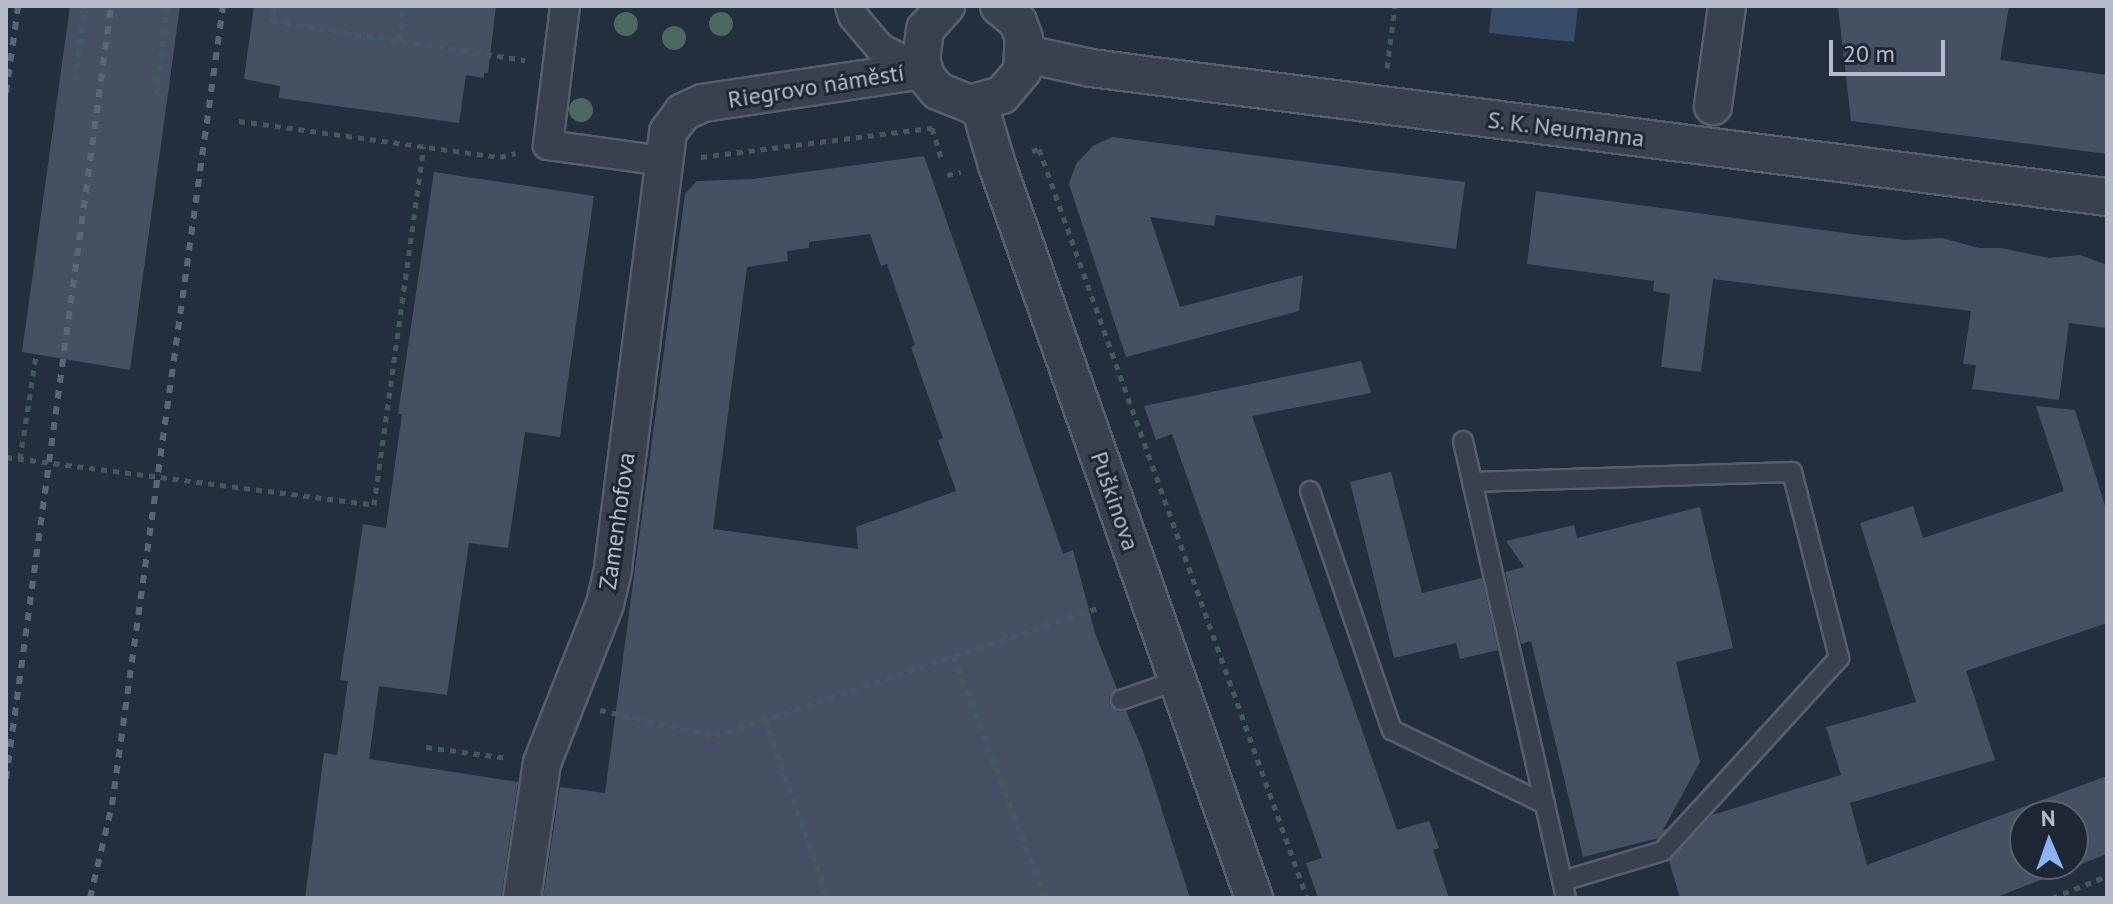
<!DOCTYPE html>
<html>
<head>
<meta charset="utf-8">
<style>
  body { margin:0 }
  #map { position:relative; width:2113px; height:904px; overflow:hidden; background:#242f3e; font-family:"PT Sans",sans-serif }
  div>[style] { position:absolute }
  .water>* { inset:0; background:#394c67 }
  .building>* { inset:0; background:#455162 }
  .path>* { height:5px; margin-top:-2.5px; transform-origin:0; background:repeating-linear-gradient(90deg,#44595c 0 6px,transparent 0 12px) }
  .roads { filter:drop-shadow(2px 0 #565f6c) drop-shadow(-2px 0 #565f6c) drop-shadow(0 2px #565f6c) drop-shadow(0 -2px #565f6c) }
  .service>* { height:18px; margin:-9px; padding:0 9px; transform-origin:9px; border-radius:9px; background:#38414e }
  .pedestrian>* { height:28px; margin:-14px; padding:0 14px; transform-origin:14px; border-radius:14px; background:#38414e }
  .minor>* { height:36px; margin:-18px; padding:0 18px; transform-origin:18px; border-radius:18px; background:#38414e }
  .rail>* { height:6px; margin-top:-3px; transform-origin:0; background:repeating-linear-gradient(90deg,#5a6575 0 8px,transparent 0 16px) }
  .path-bridge>* { height:5px; margin-top:-2.5px; transform-origin:0; background:repeating-linear-gradient(90deg,#44595c 0 6px,transparent 0 12px) }
  .trees>* { width:24px; height:24px; margin:-12px; border-radius:50%; background:#4b6a5d }
  span { translate:-50% -50%; white-space:nowrap; text-align:center; line-height:1.15; -webkit-text-stroke:6px #1d2633; paint-order:stroke }
  .street-label { font-size:24px; color:#b4bcc9 }
  .frame { position:absolute; inset:0; border:8px solid #b4bcc9; pointer-events:none }
  .north { position:absolute; left:2009px; top:800px; width:80px; height:80px; box-sizing:border-box; background:#1d2633; border:2px solid #59626f; border-radius:50%; rotate:358deg; font-size:22px; font-weight:700; line-height:32px; text-align:center; color:#b4bcc9 }
  .north::after { content:''; display:block; margin:auto; width:28px; height:36px; background:#8ab4f8; clip-path:polygon(50% 0,100% 100%,50% 72%,0 100%) }
  .scale { position:absolute; left:1829px; top:40px; width:116px; height:36px; box-sizing:border-box; border:4px solid #b4bcc9; border-top:0; padding-left:10px; font-size:24px; line-height:28px; white-space:nowrap; color:#b4bcc9; -webkit-text-stroke:6px #1d2633; paint-order:stroke }
</style>
</head>
<body>
<div id="map">
  <div class="water">
    <i style="clip-path:polygon(1492px 6px,1578px 6px,1574px 42px,1489px 33px)"></i>
  </div>
  <div class="building">
    <i style="clip-path:polygon(70px 6px,180px 6px,130px 370px,22px 352px)"></i>
    <i style="clip-path:polygon(254px 6px,496px 6px,488px 73px,484px 73px,484px 78px,466px 75px,459px 123px,279px 98px,280px 86px,244px 79px)"></i>
    <i style="clip-path:polygon(1838px 6px,2009px 6px,2000px 60px,2107px 75px,2107px 154px,1851px 121px)"></i>
    <i style="clip-path:polygon(1112px 137px,1465px 182px,1456px 249px,1216px 215px,1214px 226px,1150px 217px,1180px 307px,1303px 275px,1299px 311px,1126px 357px,1069px 184px,1076px 164px,1093px 146px)"></i>
    <i style="clip-path:polygon(evenodd,924px 156px,1063px 554px,1073px 550px,1095px 633px,1117px 689px,1109px 697px,1110px 705px,1118px 712px,1126px 711px,1143px 751px,1190px 898px,543px 898px,560px 787px,605px 793px,685px 194px,697px 181px,753px 179px,924px 156px,870px 234px,881px 266px,887px 264px,915px 345px,911px 347px,943px 438px,938px 440px,956px 491px,856px 527px,858px 549px,713px 529px,747px 267px,788px 261px,787px 251px,809px 248px,809px 242px,870px 234px)"></i>
    <i style="clip-path:polygon(434px 172px,594px 196px,560px 437px,525px 432px,508px 548px,469px 543px,447px 695px,379px 686px,369px 759px,518px 782px,501px 898px,305px 898px,324px 753px,337px 755px,348px 681px,340px 680px,363px 524px,386px 528px,402px 414px,398px 414px)"></i>
    <i style="clip-path:polygon(1536px 191px,1859px 235px,1906px 240px,1942px 238px,1979px 248px,2001px 248px,2049px 258px,2080px 255px,2107px 265px,2107px 328px,2069px 323px,2059px 400px,1972px 389px,1976px 365px,1963px 364px,1971px 311px,1713px 279px,1701px 372px,1661px 367px,1670px 294px,1653px 291px,1654px 281px,1527px 264px)"></i>
    <i style="clip-path:polygon(1361px 361px,1371px 393px,1252px 416px,1397px 830px,1429px 821px,1439px 848px,1433px 850px,1449px 898px,1318px 898px,1306px 863px,1322px 858px,1200px 514px,1172px 434px,1156px 440px,1144px 406px)"></i>
    <i style="clip-path:polygon(evenodd,2036px 406px,2075px 410px,2107px 512px,2107px 623px,1966px 671px,1995px 760px,1850px 803px,1867px 865px,2107px 776px,2107px 854px,1994px 898px,1680px 898px,1669px 861px,1712px 815px,1841px 775px,1826px 727px,1916px 702px,1860px 523px,1913px 506px,1923px 538px,2064px 491px,2036px 406px,2025px 816px,2073px 816px,2073px 864px,2025px 864px,2025px 816px)"></i>
    <i style="clip-path:polygon(1391px 472px,1422px 593px,1482px 578px,1498px 650px,1460px 659px,1456px 643px,1394px 658px,1350px 482px)"></i>
    <i style="clip-path:polygon(1700px 507px,1733px 648px,1676px 662px,1700px 762px,1663px 830px,1667px 829px,1659px 838px,1583px 857px,1531px 641px,1521px 644px,1505px 572px,1524px 567px,1506px 541px,1574px 525px,1577px 538px)"></i>
  </div>
  <div class="path">
    <i style="left:274px;top:6px;width:15px;rotate:98deg"></i>
    <i style="left:272px;top:21px;width:256px;rotate:8.8deg"></i>
    <i style="left:399px;top:41px;width:35px;rotate:-83deg"></i>
    <i style="left:1387px;top:68px;width:63px;rotate:-82.6deg"></i>
    <i style="left:75px;top:80px;width:75px;rotate:-82.3deg"></i>
    <i style="left:156px;top:94px;width:89px;rotate:-82.9deg"></i>
    <i style="left:239px;top:121px;width:263px;rotate:7.9deg"></i>
    <i style="left:500px;top:157px;width:16px;rotate:-14deg"></i>
    <i style="left:1032px;top:151px;width:7px;rotate:-16deg"></i>
    <i style="left:1039px;top:149px;width:796px;rotate:70.31deg"></i>
    <i style="left:701px;top:157px;width:233px;rotate:-7.2deg"></i>
    <i style="left:932px;top:128px;width:31px;rotate:73deg"></i>
    <i style="left:947px;top:175px;width:14px;rotate:-12deg"></i>
    <i style="left:20px;top:459px;width:104px;rotate:-81.2deg"></i>
    <i style="left:374px;top:505px;width:362px;rotate:-82.1deg"></i>
    <i style="left:954px;top:656px;width:259px;rotate:69.4deg"></i>
    <i style="left:600px;top:710px;width:118px;rotate:12.7deg"></i>
    <i style="left:715px;top:736px;width:406px;rotate:-18.5deg"></i>
    <i style="left:765px;top:719px;width:190px;rotate:70.6deg"></i>
    <i style="left:426px;top:747px;width:82px;rotate:7.7deg"></i>
    <i style="left:2052px;top:898px;width:59px;rotate:-21.8deg"></i>
  </div>
  <div class="roads">
    <div class="service">
      <i style="left:1463px;top:441px;width:468px;rotate:77.3deg"></i>
      <i style="left:1472px;top:482px;width:320px;rotate:-1.8deg"></i>
      <i style="left:1792px;top:472px;width:192px;rotate:75.8deg"></i>
      <i style="left:1839px;top:658px;width:261px;rotate:132.4deg"></i>
      <i style="left:1663px;top:851px;width:104px;rotate:163.3deg"></i>
      <i style="left:1310px;top:491px;width:253px;rotate:71.1deg"></i>
      <i style="left:1392px;top:730px;width:170px;rotate:25.8deg"></i>
      <i style="left:1121px;top:700px;width:60px;rotate:-19.3deg"></i>
    </div>
    <div class="pedestrian">
      <i style="left:565px;top:6px;width:140px;rotate:97deg"></i>
      <i style="left:548px;top:145px;width:117px;rotate:7.9deg"></i>
      <i style="left:850px;top:6px;width:10px;rotate:73deg"></i>
      <i style="left:853px;top:16px;width:42px;rotate:49.8deg"></i>
      <i style="left:880px;top:48px;width:48px;rotate:27.1deg"></i>
    </div>
    <div class="minor">
      <i style="left:946px;top:6px;width:31px;rotate:132deg"></i>
      <i style="left:925px;top:29px;width:31px;rotate:97deg"></i>
      <i style="left:921px;top:60px;width:19px;rotate:72deg"></i>
      <i style="left:927px;top:78px;width:17px;rotate:50deg"></i>
      <i style="left:938px;top:91px;width:35px;rotate:22deg"></i>
      <i style="left:970px;top:104px;width:33px;rotate:-16deg"></i>
      <i style="left:1002px;top:95px;width:31px;rotate:-50deg"></i>
      <i style="left:1022px;top:71px;width:33px;rotate:-87deg"></i>
      <i style="left:1024px;top:38px;width:17px;rotate:-111deg"></i>
      <i style="left:1018px;top:22px;width:25px;rotate:-140deg"></i>
      <i style="left:1026px;top:54px;width:66px;rotate:12.2deg"></i>
      <i style="left:1091px;top:68px;width:1024px;rotate:7.24deg"></i>
      <i style="left:979px;top:104px;width:64px;rotate:73.6deg"></i>
      <i style="left:997px;top:165px;width:777px;rotate:70.68deg"></i>
      <i style="left:1713px;top:106px;width:101px;rotate:-82deg"></i>
      <i style="left:522px;top:898px;width:136px;rotate:-81.6deg"></i>
      <i style="left:542px;top:763px;width:171px;rotate:-68.4deg"></i>
      <i style="left:605px;top:604px;width:37px;rotate:-77deg"></i>
      <i style="left:613px;top:568px;width:439px;rotate:-82.8deg"></i>
      <i style="left:668px;top:132px;width:25px;rotate:-53deg"></i>
      <i style="left:683px;top:112px;width:22px;rotate:-24deg"></i>
      <i style="left:703px;top:103px;width:222px;rotate:-8.5deg"></i>
    </div>
  </div>
  <div class="rail">
    <i style="left:6px;top:93px;width:88px;rotate:-82.1deg"></i>
    <i style="left:6px;top:779px;width:780px;rotate:-82.26deg"></i>
    <i style="left:90px;top:898px;width:96px;rotate:-76.7deg"></i>
    <i style="left:112px;top:805px;width:807px;rotate:-82.09deg"></i>
  </div>
  <div class="path-bridge">
    <i style="left:6px;top:457px;width:371px;rotate:7.4deg"></i>
  </div>
  <div class="trees">
    <i style="left:626px;top:24px"></i>
    <i style="left:721px;top:24px"></i>
    <i style="left:674px;top:38px"></i>
    <i style="left:581px;top:110px"></i>
  </div>
  <div class="street-label">
    <span style="left:816px;top:86px;rotate:-9deg">Riegrovo náměstí</span>
    <span style="left:1566px;top:129px;rotate:7deg">S. K. Neumanna</span>
    <span style="left:1115px;top:501px;rotate:71deg">Puškinova</span>
    <span style="left:617px;top:521px;rotate:-82deg">Zamenhofova</span>
  </div>
  <div class="frame"></div>
  <div class="north">N</div>
  <div class="scale">20 m</div>
</div>
</body>
</html>
